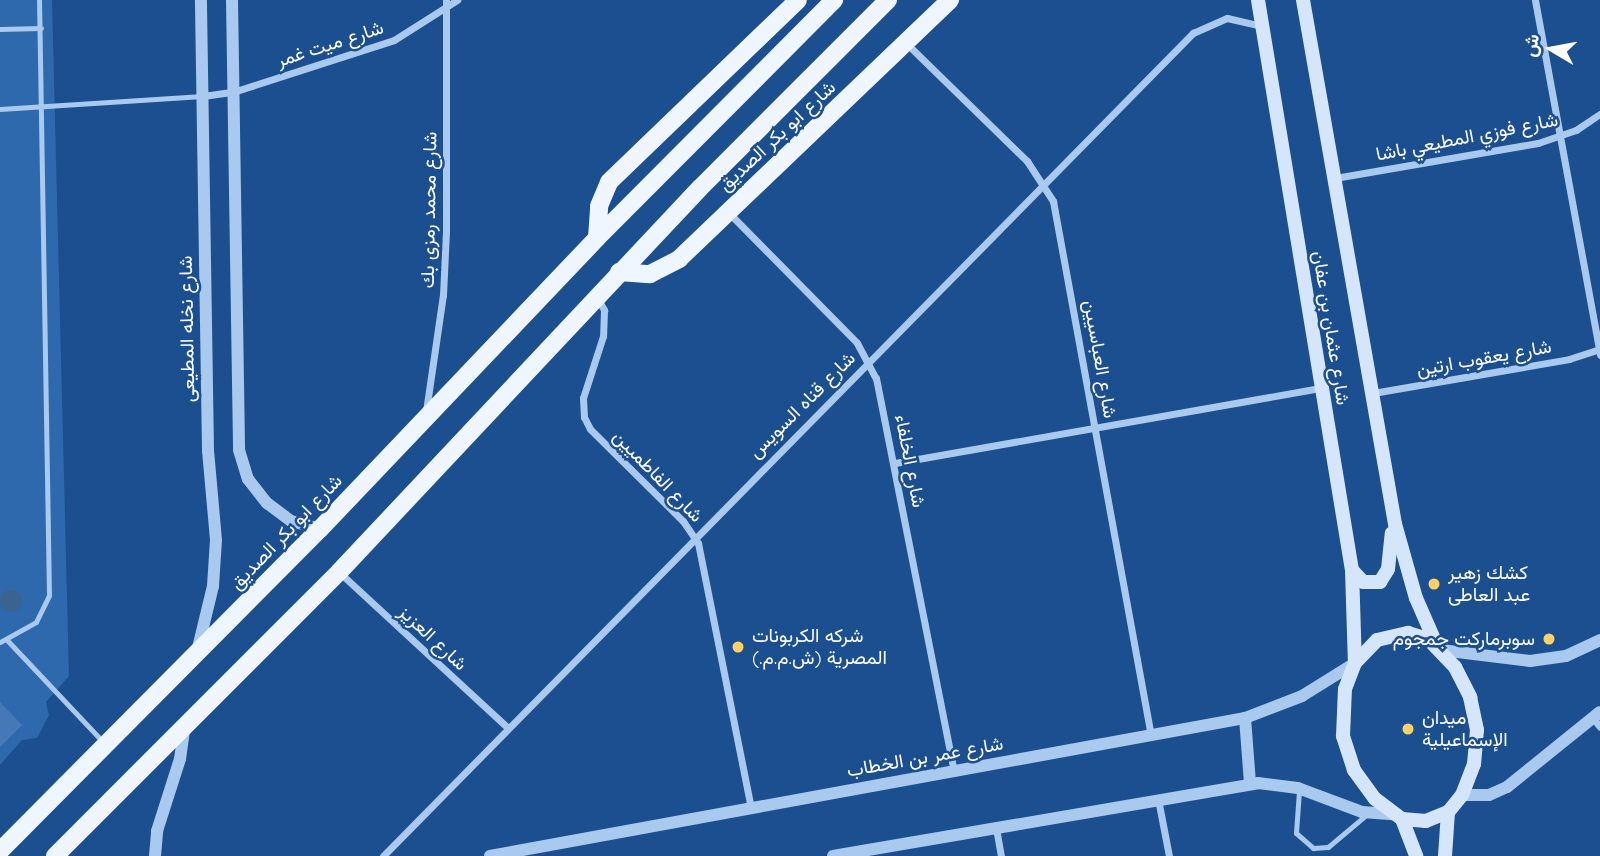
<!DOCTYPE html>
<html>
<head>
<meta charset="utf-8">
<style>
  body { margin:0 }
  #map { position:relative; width:1600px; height:856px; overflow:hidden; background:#1b4f8f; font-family:Quicksand,Vazirmatn,sans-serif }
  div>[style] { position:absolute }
  .green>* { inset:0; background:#2e69ad }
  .water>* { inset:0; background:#3c6290 }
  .round { border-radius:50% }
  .building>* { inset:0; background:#4478b7 }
  .service>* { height:5px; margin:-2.5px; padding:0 2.5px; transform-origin:2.5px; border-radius:2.5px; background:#a9c9ee }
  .minor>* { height:7px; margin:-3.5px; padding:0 3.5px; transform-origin:3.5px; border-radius:3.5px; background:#a9c9ee }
  .tertiary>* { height:12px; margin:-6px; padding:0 6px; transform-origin:6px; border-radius:6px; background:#a9c9ee }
  .secondary>* { height:14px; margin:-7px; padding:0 7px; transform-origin:7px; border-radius:7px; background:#d6e6fa }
  .primary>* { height:18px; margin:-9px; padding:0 9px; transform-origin:9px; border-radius:9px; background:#f0f6ff }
  .dots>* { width:19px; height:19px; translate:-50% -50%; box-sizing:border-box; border:4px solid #1b4f8f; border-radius:50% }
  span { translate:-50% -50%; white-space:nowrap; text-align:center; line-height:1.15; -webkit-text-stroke:5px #1b4f8f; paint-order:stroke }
  .street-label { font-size:19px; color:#fff }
  .poi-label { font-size:19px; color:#fff }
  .left { translate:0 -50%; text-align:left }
  .right { translate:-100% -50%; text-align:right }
  .north { position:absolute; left:1516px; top:14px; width:70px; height:70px; -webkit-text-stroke:5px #1b4f8f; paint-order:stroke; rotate:280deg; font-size:19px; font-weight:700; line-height:28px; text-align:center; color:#fff }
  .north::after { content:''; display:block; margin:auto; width:24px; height:32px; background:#fff; clip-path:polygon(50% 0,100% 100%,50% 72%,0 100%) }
</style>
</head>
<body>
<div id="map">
  <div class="green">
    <i style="clip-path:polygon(0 0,52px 0,69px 676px,46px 702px,49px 715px,37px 738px,22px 740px,0 765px)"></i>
  </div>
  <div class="water">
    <i class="round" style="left:0;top:590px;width:22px;height:22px"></i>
  </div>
  <div class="building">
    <i style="clip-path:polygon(0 702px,22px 725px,0 747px)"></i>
  </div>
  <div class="service">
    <i style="left:0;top:29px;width:41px;rotate:-1.4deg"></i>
    <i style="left:0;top:109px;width:203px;rotate:-3.7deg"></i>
    <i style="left:6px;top:639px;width:143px;rotate:46.7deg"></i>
    <i style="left:0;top:642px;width:41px;rotate:-29.1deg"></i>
    <i style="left:36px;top:622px;width:30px;rotate:-64deg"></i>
    <i style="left:49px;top:595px;width:595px;rotate:-90.96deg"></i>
    <i style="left:1299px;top:791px;width:42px;rotate:94.1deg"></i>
    <i style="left:1296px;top:833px;width:23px;rotate:41deg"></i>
    <i style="left:1313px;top:848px;width:15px;rotate:-4deg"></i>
    <i style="left:1328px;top:847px;width:48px;rotate:-40deg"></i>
  </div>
  <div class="minor">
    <i style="left:1535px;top:0;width:361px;rotate:79.6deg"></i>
    <i style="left:907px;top:44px;width:168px;rotate:44.3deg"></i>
    <i style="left:1027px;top:161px;width:48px;rotate:57deg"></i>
    <i style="left:1053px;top:201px;width:544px;rotate:79.62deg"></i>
    <i style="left:203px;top:96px;width:30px;rotate:-8deg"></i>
    <i style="left:233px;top:92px;width:169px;rotate:-17.9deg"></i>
    <i style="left:394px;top:40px;width:75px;rotate:-32.4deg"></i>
    <i style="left:1335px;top:178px;width:206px;rotate:-9.8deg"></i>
    <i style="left:1538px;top:143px;width:40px;rotate:-18.9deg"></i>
    <i style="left:1576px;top:130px;width:29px;rotate:-34deg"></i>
    <i style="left:730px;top:214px;width:181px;rotate:45.4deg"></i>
    <i style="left:857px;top:343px;width:40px;rotate:62deg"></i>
    <i style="left:876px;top:378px;width:402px;rotate:78.8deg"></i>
    <i style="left:598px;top:299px;width:13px;rotate:61deg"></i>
    <i style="left:604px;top:310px;width:26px;rotate:92deg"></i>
    <i style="left:603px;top:336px;width:65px;rotate:107.9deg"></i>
    <i style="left:583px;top:398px;width:19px;rotate:87deg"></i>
    <i style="left:584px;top:417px;width:13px;rotate:63deg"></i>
    <i style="left:590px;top:429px;width:131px;rotate:44.7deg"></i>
    <i style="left:683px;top:521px;width:27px;rotate:56deg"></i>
    <i style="left:698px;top:543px;width:271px;rotate:78.7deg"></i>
    <i style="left:1373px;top:393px;width:199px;rotate:-9.8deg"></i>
    <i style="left:1569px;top:359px;width:33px;rotate:-18deg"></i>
    <i style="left:426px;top:411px;width:117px;rotate:-81.7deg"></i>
    <i style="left:443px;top:295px;width:63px;rotate:-87.3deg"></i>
    <i style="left:446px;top:232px;width:232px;rotate:-90deg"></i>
    <i style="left:895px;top:463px;width:433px;rotate:-10deg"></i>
    <i style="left:340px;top:573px;width:227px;rotate:42.7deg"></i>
    <i style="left:1593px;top:718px;width:11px;rotate:52deg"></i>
    <i style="left:1158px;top:799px;width:58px;rotate:79.1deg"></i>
    <i style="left:996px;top:828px;width:28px;rotate:80deg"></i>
    <i style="left:383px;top:856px;width:1155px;rotate:-45.46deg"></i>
    <i style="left:1193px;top:33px;width:37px;rotate:-24deg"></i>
    <i style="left:1227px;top:18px;width:35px;rotate:13deg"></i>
  </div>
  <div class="tertiary">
    <i style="left:232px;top:0;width:450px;rotate:89.1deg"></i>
    <i style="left:239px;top:450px;width:30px;rotate:73deg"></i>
    <i style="left:248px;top:479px;width:31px;rotate:52deg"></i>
    <i style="left:267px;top:503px;width:30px;rotate:37deg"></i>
    <i style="left:291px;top:521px;width:30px;rotate:15deg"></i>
    <i style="left:198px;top:648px;width:64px;rotate:-76.4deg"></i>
    <i style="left:213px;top:586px;width:46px;rotate:-86.3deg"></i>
    <i style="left:216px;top:540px;width:89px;rotate:-95.1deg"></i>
    <i style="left:208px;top:451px;width:451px;rotate:-90.9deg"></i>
    <i style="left:1441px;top:650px;width:90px;rotate:7deg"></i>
    <i style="left:1530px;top:661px;width:36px;rotate:-8deg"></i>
    <i style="left:1566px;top:656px;width:38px;rotate:-25deg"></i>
    <i style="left:1245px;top:718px;width:65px;rotate:85.6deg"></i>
    <i style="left:1462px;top:795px;width:27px"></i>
    <i style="left:1489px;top:795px;width:20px;rotate:-24deg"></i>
    <i style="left:1507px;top:787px;width:119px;rotate:-38.9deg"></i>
    <i style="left:155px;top:856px;width:25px;rotate:-85deg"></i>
    <i style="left:157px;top:831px;width:76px;rotate:-72.3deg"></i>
    <i style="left:180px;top:759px;width:35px;rotate:-82deg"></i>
    <i style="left:490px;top:856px;width:768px;rotate:-10.36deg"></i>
    <i style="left:1245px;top:718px;width:61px;rotate:-21.1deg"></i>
    <i style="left:1302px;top:696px;width:62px;rotate:-31.9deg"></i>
    <i style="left:833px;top:856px;width:431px;rotate:-9.7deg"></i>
    <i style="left:1258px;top:783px;width:40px;rotate:7.1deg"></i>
    <i style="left:1298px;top:788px;width:68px;rotate:20.6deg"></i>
    <i style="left:1362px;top:812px;width:31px;rotate:4deg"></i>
  </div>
  <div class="secondary">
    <i style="left:1258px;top:0;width:578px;rotate:80.64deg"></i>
    <i style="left:1352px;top:570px;width:93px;rotate:88.2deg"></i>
    <i style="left:1303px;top:0;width:532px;rotate:80.04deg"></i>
    <i style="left:1395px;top:524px;width:77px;rotate:74.2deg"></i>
    <i style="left:1416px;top:598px;width:52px;rotate:66.4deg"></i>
    <i style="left:1352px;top:570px;width:16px;rotate:47deg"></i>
    <i style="left:1363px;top:582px;width:17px"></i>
    <i style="left:1380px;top:582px;width:15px;rotate:-58deg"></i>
    <i style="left:1388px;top:569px;width:36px;rotate:-84deg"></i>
    <i style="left:1408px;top:633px;width:21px;rotate:17deg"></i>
    <i style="left:1428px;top:639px;width:39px;rotate:46deg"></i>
    <i style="left:1455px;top:667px;width:34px;rotate:63deg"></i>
    <i style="left:1470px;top:697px;width:34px;rotate:78deg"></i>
    <i style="left:1477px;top:730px;width:34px;rotate:95deg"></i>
    <i style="left:1474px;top:764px;width:33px;rotate:111deg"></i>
    <i style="left:1462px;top:795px;width:22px;rotate:129deg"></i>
    <i style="left:1448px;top:812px;width:24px;rotate:158deg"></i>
    <i style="left:1426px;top:821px;width:24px;rotate:-175deg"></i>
    <i style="left:1402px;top:819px;width:34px;rotate:-143deg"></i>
    <i style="left:1375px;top:799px;width:36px;rotate:-126deg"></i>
    <i style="left:1354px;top:770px;width:36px;rotate:-108deg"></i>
    <i style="left:1343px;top:736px;width:47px;rotate:-87.6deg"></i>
    <i style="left:1345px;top:689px;width:28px;rotate:-69deg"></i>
    <i style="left:1355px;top:663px;width:32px;rotate:-46deg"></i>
    <i style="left:1377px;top:640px;width:32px;rotate:-13deg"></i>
    <i style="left:1402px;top:819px;width:40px;rotate:69deg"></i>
    <i style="left:1445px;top:856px;width:44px;rotate:-86.1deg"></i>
  </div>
  <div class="primary">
    <i style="left:597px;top:238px;width:32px;rotate:-86deg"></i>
    <i style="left:599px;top:206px;width:26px;rotate:-67deg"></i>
    <i style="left:609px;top:182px;width:262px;rotate:-43.9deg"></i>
    <i style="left:619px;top:272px;width:31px;rotate:4deg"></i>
    <i style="left:650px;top:274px;width:33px;rotate:-27deg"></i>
    <i style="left:679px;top:259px;width:375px;rotate:-43.7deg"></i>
    <i style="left:0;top:851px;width:454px;rotate:-45.2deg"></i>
    <i style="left:320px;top:529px;width:402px;rotate:-46.4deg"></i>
    <i style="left:597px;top:238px;width:336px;rotate:-45.1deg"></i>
    <i style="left:55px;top:856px;width:402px;rotate:-45deg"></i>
    <i style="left:339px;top:572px;width:527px;rotate:-46.77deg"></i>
    <i style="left:700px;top:188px;width:266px;rotate:-45deg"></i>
  </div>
  <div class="dots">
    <i style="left:1434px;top:584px;background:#ffd166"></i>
    <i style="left:1549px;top:639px;background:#ffd166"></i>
    <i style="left:738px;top:647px;background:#ffd166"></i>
    <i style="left:1408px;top:729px;background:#ffd166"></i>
  </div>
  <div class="street-label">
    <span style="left:330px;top:44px;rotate:-18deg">شارع ميت غمر</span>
    <span style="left:777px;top:136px;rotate:-43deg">شارع ابو بكر الصديق</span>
    <span style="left:1467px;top:137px;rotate:-11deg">شارع فوزي المطيعي باشا</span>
    <span style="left:429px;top:210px;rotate:-89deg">شارع محمد رمزى بك</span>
    <span style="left:1331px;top:328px;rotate:81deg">شارع عثمان بن عفان</span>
    <span style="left:187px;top:329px;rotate:-91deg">شارع نخله المطيعى</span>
    <span style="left:1484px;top:358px;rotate:-10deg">شارع يعقوب ارتين</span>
    <span style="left:1100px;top:359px;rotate:80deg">شارع العباسيين</span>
    <span style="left:802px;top:405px;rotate:-45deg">شارع قناه السويس</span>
    <span style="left:910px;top:461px;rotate:79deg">شارع الخلفاء</span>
    <span style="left:658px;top:476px;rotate:46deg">شارع الفاطميين</span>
    <span style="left:286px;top:532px;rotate:-46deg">شارع ابو بكر الصديق</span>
    <span style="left:433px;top:638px;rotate:43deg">شارع العزيز</span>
    <span style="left:925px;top:757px;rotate:-10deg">شارع عمر بن الخطاب</span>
  </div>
  <div class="poi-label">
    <span class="left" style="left:1448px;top:584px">كشك زهير<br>عبد العاطى</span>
    <span class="left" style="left:752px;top:647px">شركه الكربونات<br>المصرية (ش.م.م.)</span>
    <span class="right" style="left:1535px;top:639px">سوبرماركت جمجوم</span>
    <span class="left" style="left:1422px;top:729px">ميدان<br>الإسماعيلية</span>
  </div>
  <div class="north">ش</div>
</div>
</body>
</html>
